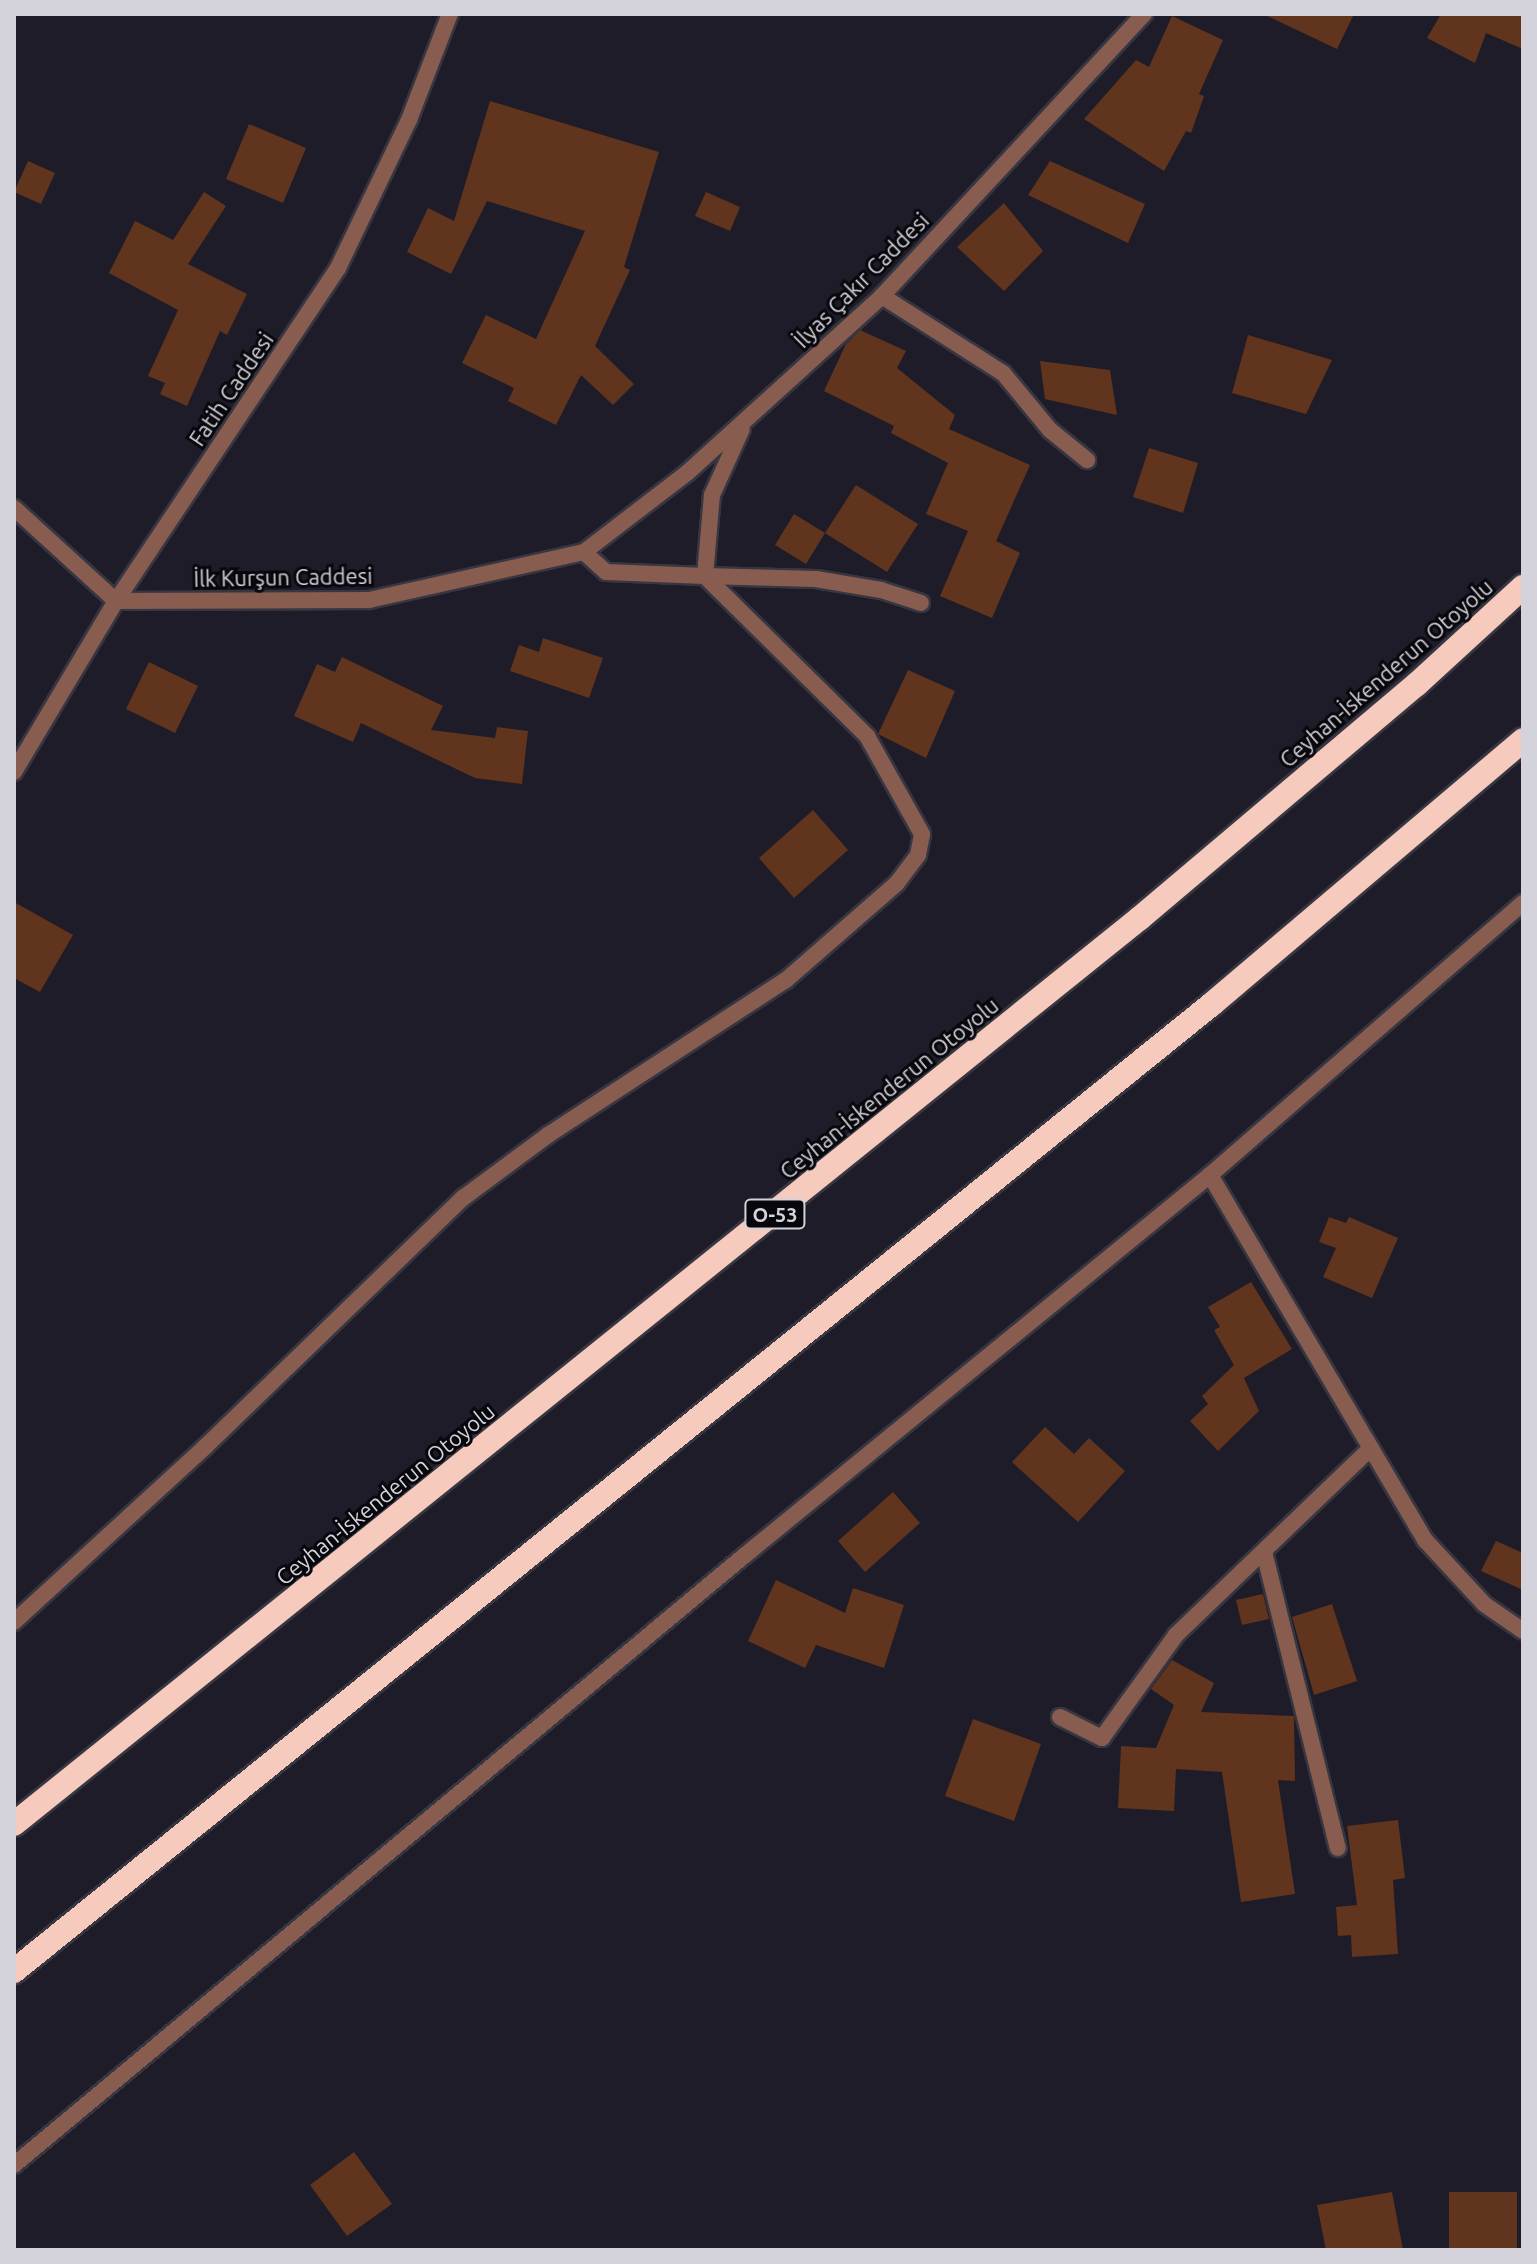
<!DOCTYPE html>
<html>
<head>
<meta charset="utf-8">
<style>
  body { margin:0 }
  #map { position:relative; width:1537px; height:2264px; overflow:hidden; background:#1e1c28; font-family:Ubuntu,sans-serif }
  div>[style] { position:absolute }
  .building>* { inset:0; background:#61341d }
  .roads { filter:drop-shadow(2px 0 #373641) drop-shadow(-2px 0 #373641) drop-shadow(0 2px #373641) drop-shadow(0 -2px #373641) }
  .service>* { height:16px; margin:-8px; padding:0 8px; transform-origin:8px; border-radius:8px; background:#885d50 }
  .minor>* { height:16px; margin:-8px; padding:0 8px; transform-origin:8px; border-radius:8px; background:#885d50 }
  .motorway>* { height:24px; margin:-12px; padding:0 12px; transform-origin:12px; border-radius:12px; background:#f6cabd }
  span { translate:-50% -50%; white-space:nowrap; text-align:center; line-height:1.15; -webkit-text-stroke:6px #08070c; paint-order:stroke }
  .shield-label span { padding:2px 6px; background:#08070c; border:2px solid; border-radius:6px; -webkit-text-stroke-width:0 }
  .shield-label { font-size:20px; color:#d4d3db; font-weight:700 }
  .street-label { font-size:22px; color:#d4d3db }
  .frame { position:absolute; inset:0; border:16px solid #d4d3db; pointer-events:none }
</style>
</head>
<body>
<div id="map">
  <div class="building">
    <i style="clip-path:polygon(1263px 14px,1354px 14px,1337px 49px)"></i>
    <i style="clip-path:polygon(1441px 14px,1523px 14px,1523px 49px,1486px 33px,1475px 63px,1427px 38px)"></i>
    <i style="clip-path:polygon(1172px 16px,1223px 40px,1199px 94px,1204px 96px,1191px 133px,1186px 131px,1164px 171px,1084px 119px,1136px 60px,1149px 67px)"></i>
    <i style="clip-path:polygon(490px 101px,659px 152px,624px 267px,630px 270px,595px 346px,634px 384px,613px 405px,581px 375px,556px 425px,508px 401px,514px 388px,462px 363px,486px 315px,536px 339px,585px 231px,487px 201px,451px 274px,407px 252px,428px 208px,454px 221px)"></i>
    <i style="clip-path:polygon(249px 124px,306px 148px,283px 203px,226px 179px)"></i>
    <i style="clip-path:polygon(28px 161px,55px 173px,41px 204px,14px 192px)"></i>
    <i style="clip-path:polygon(1050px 161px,1145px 204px,1128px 243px,1028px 195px)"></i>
    <i style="clip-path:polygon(204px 192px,226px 206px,188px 264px,247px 294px,227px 335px,220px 331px,187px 406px,160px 394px,165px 383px,148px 376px,178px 310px,109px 273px,135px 221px,173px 240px)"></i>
    <i style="clip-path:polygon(706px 192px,740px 207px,730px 231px,695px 216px)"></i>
    <i style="clip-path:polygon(1004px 203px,1043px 251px,1004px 291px,957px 247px)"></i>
    <i style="clip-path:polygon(860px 330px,906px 351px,897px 368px,955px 415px,949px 429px,1030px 465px,996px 541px,1020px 553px,992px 618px,940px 596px,968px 531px,926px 514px,948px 463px,891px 433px,894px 426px,824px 391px,846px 344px)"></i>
    <i style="clip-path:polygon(1248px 335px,1332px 360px,1306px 414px,1232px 393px)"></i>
    <i style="clip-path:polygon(1040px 361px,1110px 370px,1117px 415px,1045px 399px)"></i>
    <i style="clip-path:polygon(1149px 448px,1198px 463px,1183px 513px,1133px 497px)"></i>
    <i style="clip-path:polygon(856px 485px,918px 524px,887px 572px,825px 533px)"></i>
    <i style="clip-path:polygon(794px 514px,825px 533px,806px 564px,775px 545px)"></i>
    <i style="clip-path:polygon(543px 638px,603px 658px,589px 698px,510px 671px,519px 645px,539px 652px)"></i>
    <i style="clip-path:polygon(342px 657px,443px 706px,431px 730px,495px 738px,497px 727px,528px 731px,522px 784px,475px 778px,361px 723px,353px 742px,294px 716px,317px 664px,335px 672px)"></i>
    <i style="clip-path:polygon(149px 662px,198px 686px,175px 733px,126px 709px)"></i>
    <i style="clip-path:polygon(908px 670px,955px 691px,926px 758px,878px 734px)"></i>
    <i style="clip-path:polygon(813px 810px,848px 850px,794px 898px,759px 858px)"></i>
    <i style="clip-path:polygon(14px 902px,73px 935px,40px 992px,14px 978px)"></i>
    <i style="clip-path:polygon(1329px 1217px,1346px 1223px,1349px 1217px,1398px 1238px,1372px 1298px,1323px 1277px,1336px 1248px,1319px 1242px)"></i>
    <i style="clip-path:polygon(1251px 1282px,1292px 1349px,1244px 1378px,1259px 1411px,1218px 1451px,1190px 1421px,1208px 1404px,1202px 1396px,1234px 1365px,1214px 1330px,1220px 1327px,1208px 1307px)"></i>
    <i style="clip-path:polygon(1045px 1427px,1074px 1454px,1089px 1438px,1125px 1471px,1078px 1522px,1012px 1462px)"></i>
    <i style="clip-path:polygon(893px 1492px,920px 1523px,865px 1572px,838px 1541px)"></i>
    <i style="clip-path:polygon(1496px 1541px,1523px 1553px,1523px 1590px,1481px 1571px)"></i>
    <i style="clip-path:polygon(776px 1580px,845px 1613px,853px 1588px,904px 1605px,884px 1668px,816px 1645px,805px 1668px,748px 1641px)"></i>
    <i style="clip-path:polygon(1263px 1594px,1269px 1619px,1242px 1625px,1236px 1600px)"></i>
    <i style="clip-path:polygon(1332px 1604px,1357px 1681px,1314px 1695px,1292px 1617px)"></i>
    <i style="clip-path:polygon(1172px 1660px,1214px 1683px,1201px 1712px,1294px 1716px,1295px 1781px,1278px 1780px,1295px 1894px,1241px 1902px,1222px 1772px,1176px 1769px,1174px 1811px,1118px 1808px,1121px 1746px,1156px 1748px,1174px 1705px,1151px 1689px)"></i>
    <i style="clip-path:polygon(973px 1719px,1041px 1744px,1014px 1821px,945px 1796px)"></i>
    <i style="clip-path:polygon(1398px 1820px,1405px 1878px,1393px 1880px,1398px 1954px,1352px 1957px,1351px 1935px,1338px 1936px,1336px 1907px,1357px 1905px,1347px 1826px)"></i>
    <i style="clip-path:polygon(354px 2152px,392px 2204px,347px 2236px,310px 2185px)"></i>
    <i style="clip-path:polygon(1392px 2192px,1403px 2250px,1326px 2250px,1317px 2205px)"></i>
    <i style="clip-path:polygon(1449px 2192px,1517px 2192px,1517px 2250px,1449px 2249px)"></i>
  </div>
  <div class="roads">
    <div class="service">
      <i style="left:705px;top:576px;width:111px;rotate:1.5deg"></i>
      <i style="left:816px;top:579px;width:66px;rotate:9.6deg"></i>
      <i style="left:881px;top:590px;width:42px;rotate:18deg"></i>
    </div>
    <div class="minor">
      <i style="left:882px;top:296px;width:143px;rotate:32.5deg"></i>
      <i style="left:1003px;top:373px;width:74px;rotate:50.5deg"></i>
      <i style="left:1050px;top:430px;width:48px;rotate:39deg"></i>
      <i style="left:14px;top:508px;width:138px;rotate:42.4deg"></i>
      <i style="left:116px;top:601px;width:253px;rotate:-0.2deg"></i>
      <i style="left:369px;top:600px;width:220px;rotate:-12.6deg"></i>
      <i style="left:584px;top:552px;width:130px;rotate:-37.5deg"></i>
      <i style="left:687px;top:473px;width:263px;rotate:-42.2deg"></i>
      <i style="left:882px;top:296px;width:385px;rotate:-47.1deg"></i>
      <i style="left:705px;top:576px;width:81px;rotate:-85.1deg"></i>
      <i style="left:712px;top:495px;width:72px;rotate:-65.6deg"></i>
      <i style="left:14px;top:772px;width:199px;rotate:-59.2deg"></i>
      <i style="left:116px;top:601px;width:400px;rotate:-56.3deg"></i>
      <i style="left:338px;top:268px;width:164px;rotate:-64.4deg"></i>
      <i style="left:409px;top:120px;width:114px;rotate:-68.9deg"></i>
      <i style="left:1210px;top:1175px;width:424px;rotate:59.5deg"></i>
      <i style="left:1425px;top:1540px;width:87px;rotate:47.3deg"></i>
      <i style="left:1484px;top:1604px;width:47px;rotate:34.7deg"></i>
      <i style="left:1264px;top:1552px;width:305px;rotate:76deg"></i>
      <i style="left:14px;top:1622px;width:259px;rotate:-42.5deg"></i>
      <i style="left:205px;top:1447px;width:359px;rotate:-44deg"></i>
      <i style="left:463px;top:1198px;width:106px;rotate:-36.5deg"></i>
      <i style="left:548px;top:1135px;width:284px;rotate:-33.1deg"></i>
      <i style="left:786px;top:980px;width:147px;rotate:-41.1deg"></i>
      <i style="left:897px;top:883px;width:35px;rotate:-53deg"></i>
      <i style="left:918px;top:855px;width:21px;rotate:-79deg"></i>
      <i style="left:922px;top:834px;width:112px;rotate:-119.3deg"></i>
      <i style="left:867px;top:736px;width:228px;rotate:-135.4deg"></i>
      <i style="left:705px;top:576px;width:99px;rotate:-177.7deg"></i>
      <i style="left:606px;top:572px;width:30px;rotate:-138deg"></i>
      <i style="left:1060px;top:1717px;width:47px;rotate:26.6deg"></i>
      <i style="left:1102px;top:1738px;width:127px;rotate:-54.3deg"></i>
      <i style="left:1176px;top:1635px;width:270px;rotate:-43.8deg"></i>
      <i style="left:14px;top:2165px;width:951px;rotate:-39.84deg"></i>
      <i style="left:744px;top:1556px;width:602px;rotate:-39.27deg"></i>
      <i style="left:1210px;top:1175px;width:415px;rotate:-41deg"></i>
    </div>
    <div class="motorway">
      <i style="left:14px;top:1824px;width:1445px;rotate:-38.82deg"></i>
      <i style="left:1140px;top:918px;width:363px;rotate:-40.2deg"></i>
      <i style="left:1417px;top:684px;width:144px;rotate:-42.5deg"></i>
      <i style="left:14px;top:1971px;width:1540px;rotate:-38.91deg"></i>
      <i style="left:1212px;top:1004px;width:408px;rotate:-40.3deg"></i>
    </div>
  </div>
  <div class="shield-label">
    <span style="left:775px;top:1214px">O-53</span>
  </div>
  <div class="street-label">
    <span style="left:861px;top:280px;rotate:-45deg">İlyas Çakır Caddesi</span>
    <span style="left:231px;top:389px;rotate:-56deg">Fatih Caddesi</span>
    <span style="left:283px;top:577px;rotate:-1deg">İlk Kurşun Caddesi</span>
    <span style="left:1386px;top:673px;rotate:-41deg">Ceyhan-İskenderun Otoyolu</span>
    <span style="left:889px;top:1088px;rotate:-39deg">Ceyhan-İskenderun Otoyolu</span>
    <span style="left:385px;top:1494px;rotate:-39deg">Ceyhan-İskenderun Otoyolu</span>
  </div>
  <div class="frame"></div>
</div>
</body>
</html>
